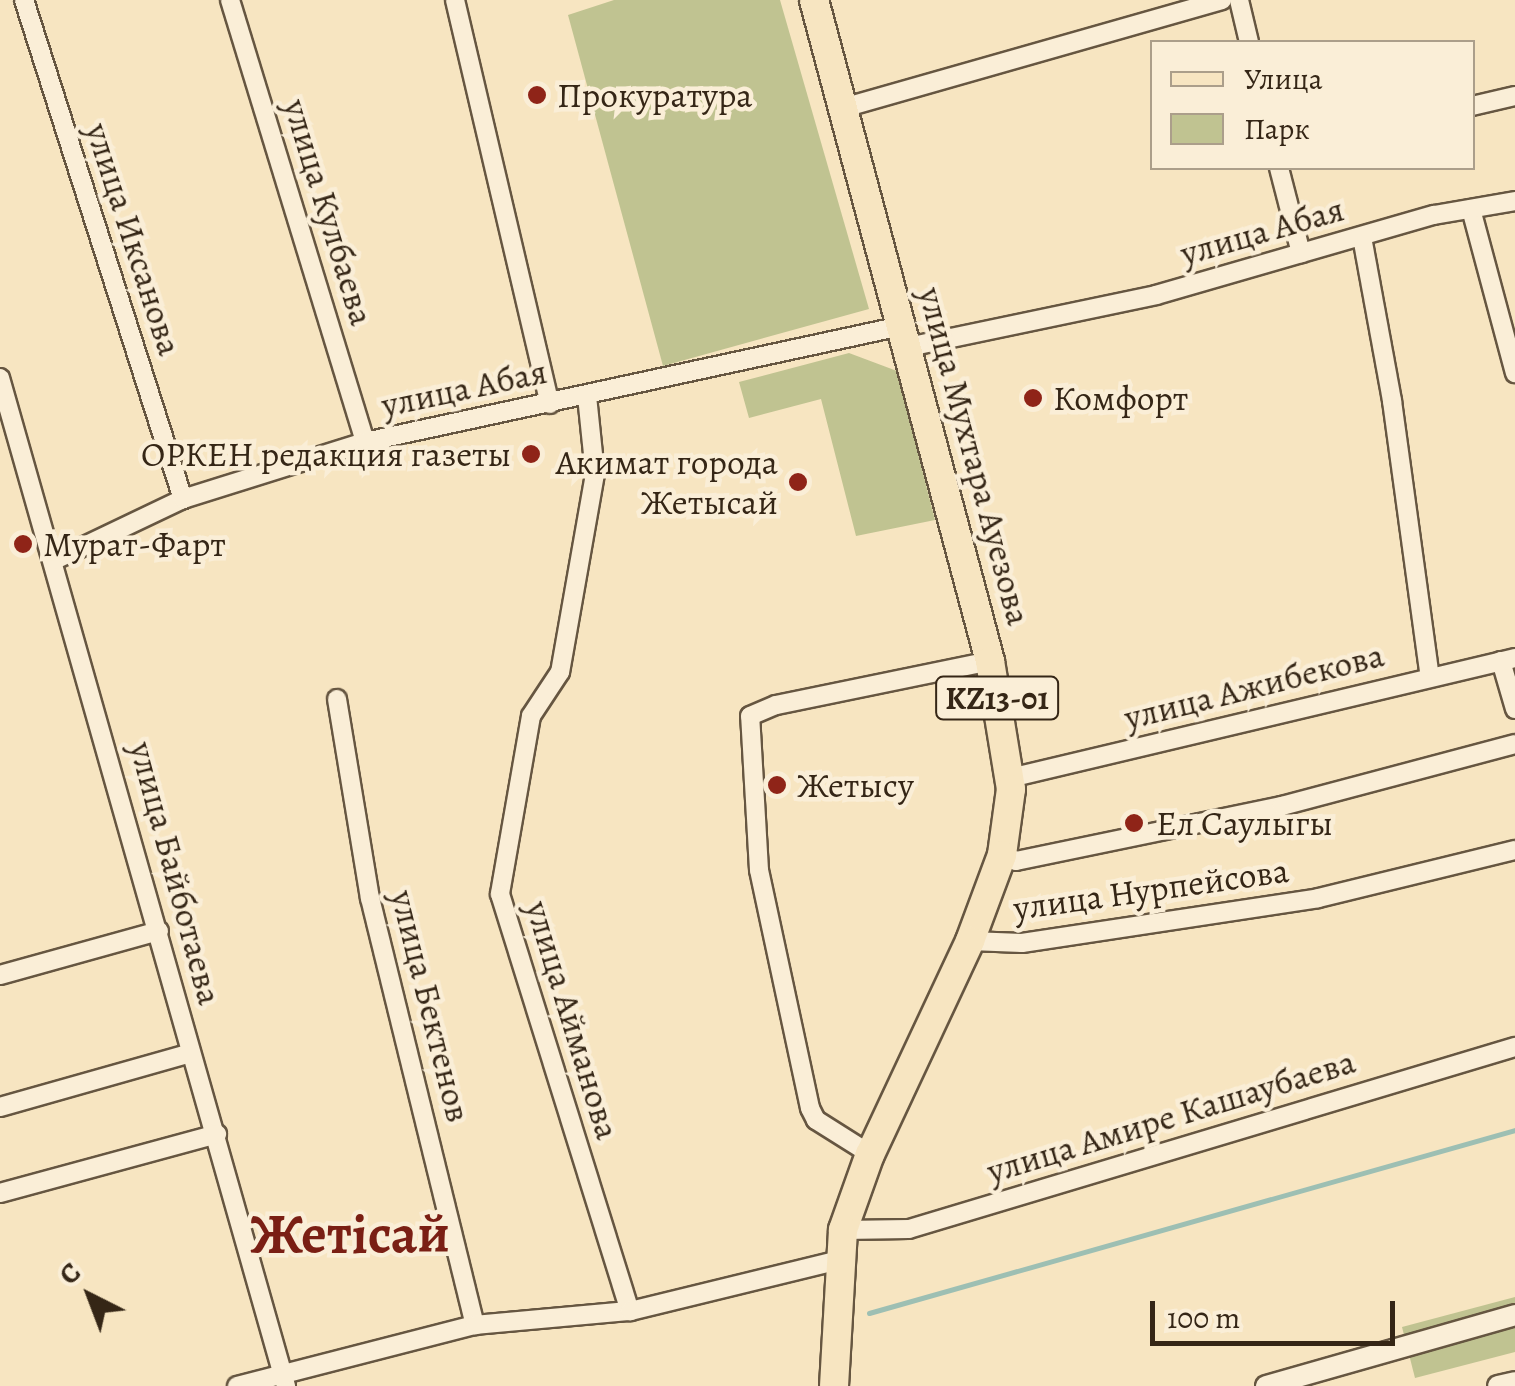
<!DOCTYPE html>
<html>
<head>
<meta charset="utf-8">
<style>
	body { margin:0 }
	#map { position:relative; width:1515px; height:1386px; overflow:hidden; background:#f7e5c1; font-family:Alegreya,serif }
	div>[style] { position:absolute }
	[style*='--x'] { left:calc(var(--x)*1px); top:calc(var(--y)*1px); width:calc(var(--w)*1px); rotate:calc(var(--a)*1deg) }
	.green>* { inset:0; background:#c0c391 }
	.stream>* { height:5px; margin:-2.5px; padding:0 2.5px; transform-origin:2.5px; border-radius:2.5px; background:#9dbfb3 }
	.roads { filter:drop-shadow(2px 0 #665641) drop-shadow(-2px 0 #665641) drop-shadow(0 2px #665641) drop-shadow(0 -2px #665641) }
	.minor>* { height:18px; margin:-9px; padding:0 9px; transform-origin:9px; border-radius:9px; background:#faeed7 }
	.tertiary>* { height:20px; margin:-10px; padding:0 10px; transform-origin:10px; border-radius:10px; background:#faeed7 }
	.primary>* { height:28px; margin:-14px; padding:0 14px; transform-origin:14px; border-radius:14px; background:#f7e5c1 }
	.dots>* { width:28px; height:28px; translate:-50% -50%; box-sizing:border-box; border:5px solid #faeed7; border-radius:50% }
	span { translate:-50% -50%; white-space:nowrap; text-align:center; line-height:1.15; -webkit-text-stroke:9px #faeed7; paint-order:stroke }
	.shield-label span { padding:2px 8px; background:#faeed7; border:2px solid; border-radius:8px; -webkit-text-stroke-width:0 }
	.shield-label { font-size:32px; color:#352616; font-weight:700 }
	.poi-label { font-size:35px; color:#352616 }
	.left { translate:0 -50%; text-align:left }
	.right { translate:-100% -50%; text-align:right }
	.street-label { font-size:35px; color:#352616 }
	.town-label { font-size:55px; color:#7a1f14; font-weight:700 }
	.legend { position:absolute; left:1150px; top:40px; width:325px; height:130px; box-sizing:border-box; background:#faeed7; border:2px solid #ab9e8a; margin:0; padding:12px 18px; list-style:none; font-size:30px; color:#352616 }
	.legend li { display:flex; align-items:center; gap:20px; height:50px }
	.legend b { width:50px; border:2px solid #ab9e8a }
	.north { position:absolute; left:40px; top:1246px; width:100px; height:100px; -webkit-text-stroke:8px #faeed7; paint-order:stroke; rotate:318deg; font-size:28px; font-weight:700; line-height:40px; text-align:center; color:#352616 }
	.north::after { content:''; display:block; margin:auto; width:35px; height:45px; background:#352616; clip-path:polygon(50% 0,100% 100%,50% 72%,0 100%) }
	.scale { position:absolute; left:1150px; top:1301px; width:245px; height:45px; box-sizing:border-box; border:5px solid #352616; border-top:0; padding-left:12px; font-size:30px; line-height:35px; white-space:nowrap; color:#352616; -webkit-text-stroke:8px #faeed7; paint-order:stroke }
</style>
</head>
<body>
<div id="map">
	<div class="green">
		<i style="clip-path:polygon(614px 0,780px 0,869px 309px,663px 366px,568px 15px)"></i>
		<i style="clip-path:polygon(849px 353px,897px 371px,935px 520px,856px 536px,821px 399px,749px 418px,739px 382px)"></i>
		<i style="clip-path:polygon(1515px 1297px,1515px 1352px,1415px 1378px,1402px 1327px)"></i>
	</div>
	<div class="stream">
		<i style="--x:869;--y:1313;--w:671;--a:-15.82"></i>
	</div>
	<div class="roads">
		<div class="minor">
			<i style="--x:24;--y:0;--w:524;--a:72.33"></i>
			<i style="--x:230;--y:0;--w:462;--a:73"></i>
			<i style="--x:455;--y:0;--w:415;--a:76.8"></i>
			<i style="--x:1239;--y:0;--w:43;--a:76.6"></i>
			<i style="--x:1472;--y:106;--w:44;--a:-13.1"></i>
			<i style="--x:843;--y:108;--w:394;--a:-15.9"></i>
			<i style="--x:1279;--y:168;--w:88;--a:75.5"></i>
			<i style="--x:1471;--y:209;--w:170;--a:75"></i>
			<i style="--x:1362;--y:237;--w:167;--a:79.6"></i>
			<i style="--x:1392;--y:401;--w:279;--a:82.2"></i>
			<i style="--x:908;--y:347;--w:253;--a:-11.8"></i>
			<i style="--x:1156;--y:295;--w:289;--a:-16.1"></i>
			<i style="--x:1434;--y:215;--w:82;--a:-9.8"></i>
			<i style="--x:0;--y:378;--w:1048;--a:74.16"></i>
			<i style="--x:587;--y:396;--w:78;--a:84.1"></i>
			<i style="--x:595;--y:474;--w:201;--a:100"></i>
			<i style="--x:560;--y:672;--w:53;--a:123.4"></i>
			<i style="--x:531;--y:716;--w:181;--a:99.9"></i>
			<i style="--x:500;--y:894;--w:437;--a:72.7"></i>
			<i style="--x:55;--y:560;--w:142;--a:-25.5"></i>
			<i style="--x:183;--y:499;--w:191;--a:-17.4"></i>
			<i style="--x:365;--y:442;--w:548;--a:-12.21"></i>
			<i style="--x:1501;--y:661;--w:50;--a:73.7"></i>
			<i style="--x:337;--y:699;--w:202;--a:80.6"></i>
			<i style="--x:370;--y:898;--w:440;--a:76.2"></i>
			<i style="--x:1010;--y:778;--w:519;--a:-13.37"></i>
			<i style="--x:1002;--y:855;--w:15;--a:23"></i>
			<i style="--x:1016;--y:861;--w:272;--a:-11.7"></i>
			<i style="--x:1282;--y:806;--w:241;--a:-14.9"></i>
			<i style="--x:970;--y:941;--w:52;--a:2.2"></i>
			<i style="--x:1022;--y:943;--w:299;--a:-8.6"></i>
			<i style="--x:1318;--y:898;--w:203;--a:-13.7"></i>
			<i style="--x:0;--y:975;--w:165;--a:-15.5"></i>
			<i style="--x:0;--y:1107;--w:198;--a:-15.8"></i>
			<i style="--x:870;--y:1154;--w:64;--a:-147.8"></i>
			<i style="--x:816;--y:1120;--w:13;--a:-117"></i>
			<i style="--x:810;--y:1108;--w:243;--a:-102.1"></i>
			<i style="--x:759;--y:870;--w:154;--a:-93.3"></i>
			<i style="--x:750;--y:716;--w:28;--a:-23"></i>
			<i style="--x:776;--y:705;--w:218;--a:-11.6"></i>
			<i style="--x:0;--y:1193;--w:225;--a:-15.2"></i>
			<i style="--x:843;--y:1230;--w:66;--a:-0.9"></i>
			<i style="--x:909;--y:1229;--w:633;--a:-16.72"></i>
			<i style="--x:237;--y:1386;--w:246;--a:-14.4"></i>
			<i style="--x:475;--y:1325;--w:156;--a:-5.2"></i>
			<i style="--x:630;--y:1311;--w:215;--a:-13.7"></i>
		</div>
		<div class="tertiary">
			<i style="--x:1266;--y:1386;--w:259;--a:-15.9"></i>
			<i style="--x:1498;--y:1386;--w:17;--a:-13"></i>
		</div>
		<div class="primary">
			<i style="--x:814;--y:0;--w:684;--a:75.09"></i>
			<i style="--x:990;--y:661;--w:130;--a:80.7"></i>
			<i style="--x:1011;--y:789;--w:67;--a:97.8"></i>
			<i style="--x:1002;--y:855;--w:92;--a:110.4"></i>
			<i style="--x:970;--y:941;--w:235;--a:115.1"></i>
			<i style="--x:870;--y:1154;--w:81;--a:109.6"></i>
			<i style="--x:843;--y:1230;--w:156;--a:93.3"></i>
		</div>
	</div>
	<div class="dots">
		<i style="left:537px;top:95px;background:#8f2418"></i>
		<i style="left:1033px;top:398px;background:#8f2418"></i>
		<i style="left:531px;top:454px;background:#8f2418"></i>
		<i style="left:798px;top:482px;background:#8f2418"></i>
		<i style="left:23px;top:544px;background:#8f2418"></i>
		<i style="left:777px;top:785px;background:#8f2418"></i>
		<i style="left:1134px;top:823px;background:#8f2418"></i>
	</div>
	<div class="shield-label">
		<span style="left:997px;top:698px">KZ13-01</span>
	</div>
	<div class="poi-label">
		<span class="left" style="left:557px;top:95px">Прокуратура</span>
		<span class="left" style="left:1053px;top:398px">Комфорт</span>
		<span class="right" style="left:511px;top:454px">ОРКЕН редакция газеты</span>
		<span class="right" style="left:778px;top:482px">Акимат города<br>Жетысай</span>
		<span class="left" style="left:43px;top:544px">Мурат-Фарт</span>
		<span class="left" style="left:797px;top:785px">Жетысу</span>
		<span class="left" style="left:1156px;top:823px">Ел Саулыгы</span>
	</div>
	<div class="street-label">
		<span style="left:329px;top:212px;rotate:73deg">улица Кулбаева</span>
		<span style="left:1262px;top:231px;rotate:-16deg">улица Абая</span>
		<span style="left:134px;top:239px;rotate:72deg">улица Иксанова</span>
		<span style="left:464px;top:388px;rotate:-12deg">улица Абая</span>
		<span style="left:975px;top:456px;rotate:75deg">улица Мухтара Ауезова</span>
		<span style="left:1254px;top:686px;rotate:-14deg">улица Ажибекова</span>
		<span style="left:176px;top:873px;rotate:75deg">улица Байботаева</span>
		<span style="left:1151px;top:889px;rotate:-8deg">улица Нурпейсова</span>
		<span style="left:431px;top:1006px;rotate:76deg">улица Бектенов</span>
		<span style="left:573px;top:1020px;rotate:73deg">улица Айманова</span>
		<span style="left:1171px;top:1116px;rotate:-17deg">улица Амире Кашаубаева</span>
	</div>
	<div class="town-label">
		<span style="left:350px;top:1234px">Жетісай</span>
	</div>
	<ul class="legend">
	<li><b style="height:12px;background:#f7e5c1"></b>Улица</li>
	<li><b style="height:28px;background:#c0c391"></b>Парк</li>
	</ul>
	<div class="north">С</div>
	<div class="scale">100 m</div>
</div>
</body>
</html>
